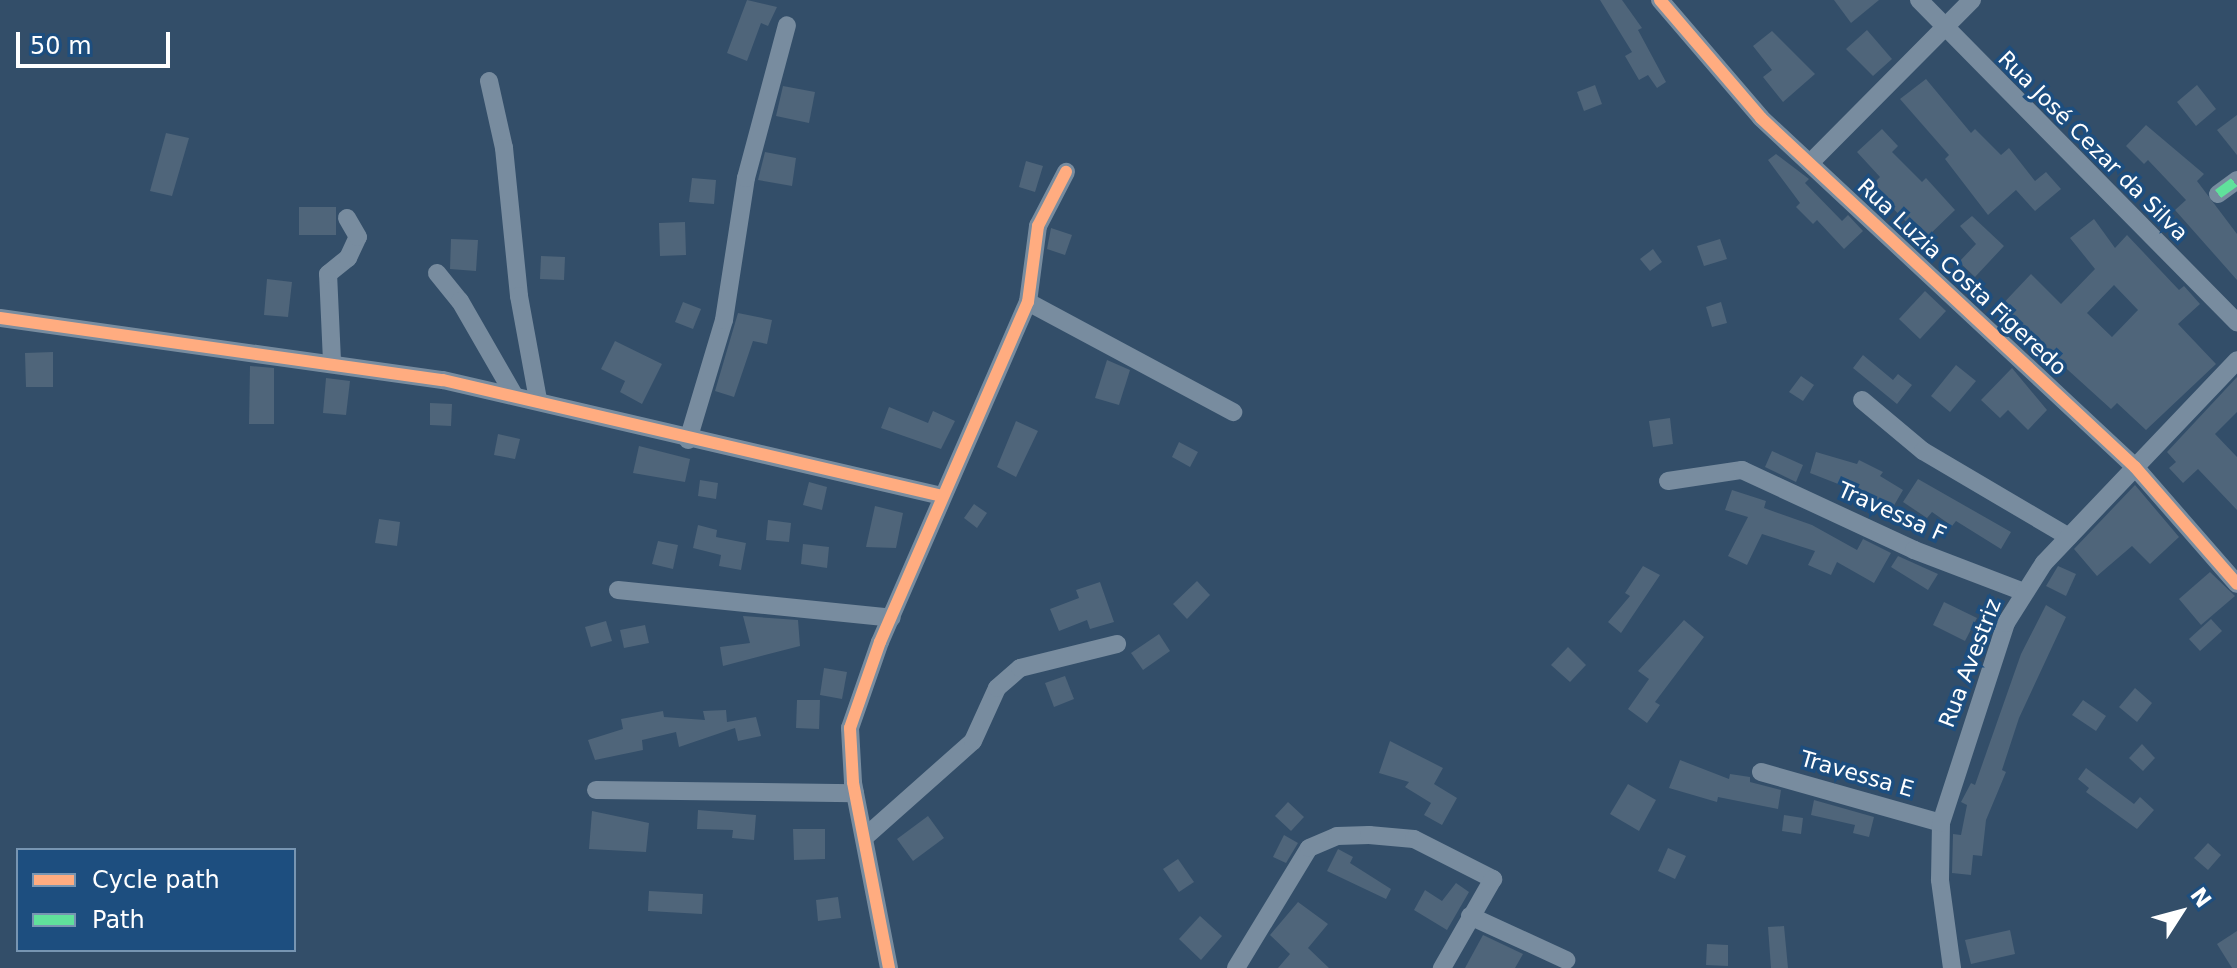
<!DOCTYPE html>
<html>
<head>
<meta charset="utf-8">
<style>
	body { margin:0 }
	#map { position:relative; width:2237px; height:968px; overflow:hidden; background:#334e69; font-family:"DejaVu Sans",sans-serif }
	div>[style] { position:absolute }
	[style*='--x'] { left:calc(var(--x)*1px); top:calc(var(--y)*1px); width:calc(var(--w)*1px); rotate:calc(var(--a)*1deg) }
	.building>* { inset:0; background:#4f657a }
	.street>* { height:18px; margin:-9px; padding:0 9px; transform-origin:9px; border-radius:9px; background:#788c9f }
	.quiet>* { height:10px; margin-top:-5px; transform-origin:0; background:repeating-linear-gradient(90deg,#60e19b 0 20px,transparent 0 30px) }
	.cycleway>* { height:12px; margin:-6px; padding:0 6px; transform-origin:6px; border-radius:6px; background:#ffac80 }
	span { translate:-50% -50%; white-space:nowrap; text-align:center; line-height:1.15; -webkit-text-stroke:7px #1d4e7f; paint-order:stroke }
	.street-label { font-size:22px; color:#fff }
	.legend { position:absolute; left:16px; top:848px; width:280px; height:104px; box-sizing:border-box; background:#1d4e7f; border:2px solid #7795b2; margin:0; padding:10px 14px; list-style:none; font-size:24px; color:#fff }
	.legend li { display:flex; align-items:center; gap:16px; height:40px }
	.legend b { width:40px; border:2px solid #7795b2 }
	.north { position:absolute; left:2141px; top:872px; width:80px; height:80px; -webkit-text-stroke:6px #1d4e7f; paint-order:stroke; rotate:54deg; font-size:22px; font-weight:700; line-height:32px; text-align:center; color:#fff }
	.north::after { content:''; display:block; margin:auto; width:28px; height:36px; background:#fff; clip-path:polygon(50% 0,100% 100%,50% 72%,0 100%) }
	.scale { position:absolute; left:16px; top:32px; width:154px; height:36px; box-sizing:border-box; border:4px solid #fff; border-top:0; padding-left:10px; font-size:24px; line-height:28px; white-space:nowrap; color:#fff; -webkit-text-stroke:6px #1d4e7f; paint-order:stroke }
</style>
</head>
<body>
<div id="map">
	<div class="building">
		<i style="clip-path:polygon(747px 0,777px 7px,768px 26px,761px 23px,747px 61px,727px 53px)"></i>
		<i style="clip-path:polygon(1600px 0,1622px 0,1642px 28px,1638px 30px,1666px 82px,1657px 88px,1648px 75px,1639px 80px,1625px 56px,1632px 52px)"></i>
		<i style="clip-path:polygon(1834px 0,1879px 0,1851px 23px)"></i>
		<i style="clip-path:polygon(1867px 30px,1892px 59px,1873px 76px,1846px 49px)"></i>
		<i style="clip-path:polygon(1772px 31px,1815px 74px,1783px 102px,1763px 77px,1772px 70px,1753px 46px)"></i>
		<i style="clip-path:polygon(1926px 79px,1971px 133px,1975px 129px,2001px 155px,2009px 148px,2035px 181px,2046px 172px,2061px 189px,2035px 211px,2016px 190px,1988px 215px,1945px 159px,1949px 155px,1900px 99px)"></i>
		<i style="clip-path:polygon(1595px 85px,1602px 104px,1584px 111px,1577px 92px)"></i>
		<i style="clip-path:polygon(2197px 85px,2216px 109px,2196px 126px,2177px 102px)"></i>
		<i style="clip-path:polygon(783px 86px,815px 92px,809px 123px,776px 116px)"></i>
		<i style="clip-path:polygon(2237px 115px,2237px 155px,2217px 130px)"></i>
		<i style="clip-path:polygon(2146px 125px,2204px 174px,2197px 181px,2237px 234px,2237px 280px,2175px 210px,2186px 200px,2148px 160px,2144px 164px,2126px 146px)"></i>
		<i style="clip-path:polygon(1882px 129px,1898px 146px,1892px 152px,1922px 182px,1926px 178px,1955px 210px,1924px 240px,1871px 186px,1880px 177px,1857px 152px)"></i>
		<i style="clip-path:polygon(166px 133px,189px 138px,172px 196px,150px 191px)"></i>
		<i style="clip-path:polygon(765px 152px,796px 158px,792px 186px,758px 180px)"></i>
		<i style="clip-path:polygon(1776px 154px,1809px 179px,1805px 183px,1842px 221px,1848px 215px,1863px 231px,1844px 249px,1817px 220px,1813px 224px,1796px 207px,1800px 203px,1768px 160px)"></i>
		<i style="clip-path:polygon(1026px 161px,1043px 166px,1035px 192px,1019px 187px)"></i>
		<i style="clip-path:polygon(692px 178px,716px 180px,714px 204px,689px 202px)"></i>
		<i style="clip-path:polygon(299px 207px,336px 207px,336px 235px,299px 235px)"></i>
		<i style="clip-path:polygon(1972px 216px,2004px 246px,1975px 277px,1959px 262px,1976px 244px,1960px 226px)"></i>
		<i style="clip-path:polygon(evenodd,2094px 219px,2115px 248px,2127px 235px,2179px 290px,2184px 286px,2200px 304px,2178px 324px,2216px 364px,2146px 430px,2117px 403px,2111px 409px,2058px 361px,2047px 368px,1996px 311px,2031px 274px,2061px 304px,2095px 269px,2070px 238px,2094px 219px,2114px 285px,2138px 310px,2112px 337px,2087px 313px,2114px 285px)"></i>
		<i style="clip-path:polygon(685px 222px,686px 255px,660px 256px,659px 223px)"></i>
		<i style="clip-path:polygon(1051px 228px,1072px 235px,1065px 255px,1047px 249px)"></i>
		<i style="clip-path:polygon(451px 239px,478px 240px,476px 271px,450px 269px)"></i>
		<i style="clip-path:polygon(1720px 239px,1727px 259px,1704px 266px,1697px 246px)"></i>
		<i style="clip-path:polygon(1653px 249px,1662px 262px,1650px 271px,1640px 259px)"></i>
		<i style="clip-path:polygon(541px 256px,565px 257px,564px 280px,540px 279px)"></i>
		<i style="clip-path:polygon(267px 279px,292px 282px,288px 317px,264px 315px)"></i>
		<i style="clip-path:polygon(1925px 291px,1946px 311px,1920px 339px,1899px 319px)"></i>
		<i style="clip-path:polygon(683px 302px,701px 309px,693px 329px,675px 322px)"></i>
		<i style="clip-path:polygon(1721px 302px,1727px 323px,1712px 327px,1706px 307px)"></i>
		<i style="clip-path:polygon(738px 313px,772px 320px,767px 344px,753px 341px,734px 397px,715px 391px)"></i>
		<i style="clip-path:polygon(615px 341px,662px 364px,642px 404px,620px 392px,625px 381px,601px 369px)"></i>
		<i style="clip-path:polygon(53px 352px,53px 387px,26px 387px,25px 353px)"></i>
		<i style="clip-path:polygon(1863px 355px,1893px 380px,1898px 374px,1912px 385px,1897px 404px,1853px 368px)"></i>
		<i style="clip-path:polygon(1107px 360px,1130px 370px,1119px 405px,1095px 398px)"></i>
		<i style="clip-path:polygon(1956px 365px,1976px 381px,1950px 412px,1931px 396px)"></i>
		<i style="clip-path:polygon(250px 366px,274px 368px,274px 424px,249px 424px)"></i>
		<i style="clip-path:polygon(2012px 368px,2047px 410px,2028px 430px,2008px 410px,2000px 418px,1981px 400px)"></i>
		<i style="clip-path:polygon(1801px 376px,1814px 385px,1803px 401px,1789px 392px)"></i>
		<i style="clip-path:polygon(2237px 377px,2237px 412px,2215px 434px,2237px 457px,2237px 510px,2198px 469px,2183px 483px,2169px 468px,2176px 462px,2167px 452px)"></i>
		<i style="clip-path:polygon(326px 378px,350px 381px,346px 415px,323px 413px)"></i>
		<i style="clip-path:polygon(430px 403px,452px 404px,451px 426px,430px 425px)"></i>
		<i style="clip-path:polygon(889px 407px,928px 423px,933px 411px,955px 421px,941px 449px,881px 428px)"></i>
		<i style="clip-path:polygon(1670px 418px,1673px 444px,1653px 447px,1649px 421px)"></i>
		<i style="clip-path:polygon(1016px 421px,1038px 431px,1016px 477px,997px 467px)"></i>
		<i style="clip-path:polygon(498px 434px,520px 439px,515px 459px,494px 455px)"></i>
		<i style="clip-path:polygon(1179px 442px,1198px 452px,1190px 467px,1172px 457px)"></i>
		<i style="clip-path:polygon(639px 446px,690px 459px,685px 482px,633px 473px)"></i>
		<i style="clip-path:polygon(1772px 451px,1803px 465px,1796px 482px,1765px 467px)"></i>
		<i style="clip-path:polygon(1816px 452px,1857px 464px,1859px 460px,1883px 472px,1880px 476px,1903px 490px,1889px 514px,1871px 503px,1874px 498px,1810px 473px)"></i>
		<i style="clip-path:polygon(1918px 479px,2011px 532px,2001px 549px,1956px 521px,1952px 526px,1932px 512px,1927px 518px,1903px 502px)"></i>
		<i style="clip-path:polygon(700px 480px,718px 483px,716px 499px,698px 496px)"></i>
		<i style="clip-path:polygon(809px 482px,827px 487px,822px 510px,803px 505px)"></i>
		<i style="clip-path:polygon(2135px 485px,2179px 537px,2150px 564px,2132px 546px,2097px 576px,2074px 549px)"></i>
		<i style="clip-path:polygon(1732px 490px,1766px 501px,1764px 508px,1812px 525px,1857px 550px,1863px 539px,1891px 553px,1874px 583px,1837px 562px,1831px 575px,1808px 565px,1815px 551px,1762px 534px,1747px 565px,1728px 556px,1748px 517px,1725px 510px)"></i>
		<i style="clip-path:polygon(974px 504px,987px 513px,977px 528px,964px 518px)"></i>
		<i style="clip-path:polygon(875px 506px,903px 513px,896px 548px,866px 547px)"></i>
		<i style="clip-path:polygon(379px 519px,400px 522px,397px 546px,375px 543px)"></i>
		<i style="clip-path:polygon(768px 520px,791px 523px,789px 542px,766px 540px)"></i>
		<i style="clip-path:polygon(698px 525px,717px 530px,716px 537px,746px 543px,741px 570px,719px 566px,721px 555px,693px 548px)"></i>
		<i style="clip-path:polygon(658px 541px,678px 545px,673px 569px,652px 564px)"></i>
		<i style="clip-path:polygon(803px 544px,829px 547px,827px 568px,801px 564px)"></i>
		<i style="clip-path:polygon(1898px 556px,1938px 574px,1928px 590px,1891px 567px)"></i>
		<i style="clip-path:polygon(1643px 566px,1660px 575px,1621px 633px,1608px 622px,1630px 596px,1625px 593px)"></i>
		<i style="clip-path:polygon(2058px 566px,2076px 574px,2066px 596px,2046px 586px)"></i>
		<i style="clip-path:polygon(2210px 572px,2235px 596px,2201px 625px,2179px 599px)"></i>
		<i style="clip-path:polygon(1197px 581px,1210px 595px,1187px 619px,1173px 604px)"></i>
		<i style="clip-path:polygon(1100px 582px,1114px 622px,1090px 629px,1087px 620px,1059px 631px,1050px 609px,1079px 598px,1076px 590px)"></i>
		<i style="clip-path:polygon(1944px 602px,1977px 618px,1965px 641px,1933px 625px)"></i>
		<i style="clip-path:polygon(2046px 605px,2066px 617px,2019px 718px,2002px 770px,2006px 772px,1986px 820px,1982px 856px,1973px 855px,1971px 875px,1952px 873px,1953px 834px,1961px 835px,1967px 805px,1961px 802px,1971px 783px,1975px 785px,2021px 654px)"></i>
		<i style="clip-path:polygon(743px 616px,798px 620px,800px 646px,723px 666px,720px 647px,750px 643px)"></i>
		<i style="clip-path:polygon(2211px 619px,2222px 631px,2200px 651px,2189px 639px)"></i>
		<i style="clip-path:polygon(1684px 620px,1704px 637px,1655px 702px,1660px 705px,1647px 723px,1628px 709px,1649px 679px,1638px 671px)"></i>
		<i style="clip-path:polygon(606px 621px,612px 641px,591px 647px,585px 627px)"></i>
		<i style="clip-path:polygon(645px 625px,649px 643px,624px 648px,620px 630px)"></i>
		<i style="clip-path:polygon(1159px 634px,1170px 651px,1143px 670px,1131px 653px)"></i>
		<i style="clip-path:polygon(1568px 647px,1586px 665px,1570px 682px,1551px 665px)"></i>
		<i style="clip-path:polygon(824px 668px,847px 672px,842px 699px,820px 695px)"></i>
		<i style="clip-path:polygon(1065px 676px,1074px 699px,1054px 707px,1045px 683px)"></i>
		<i style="clip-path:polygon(2135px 688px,2152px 703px,2137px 722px,2119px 707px)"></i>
		<i style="clip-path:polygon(797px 700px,820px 700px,819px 729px,796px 728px)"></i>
		<i style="clip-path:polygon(2083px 700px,2106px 716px,2096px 731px,2072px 715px)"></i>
		<i style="clip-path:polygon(726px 710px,727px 722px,756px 717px,761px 736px,738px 741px,735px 728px,679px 747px,676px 732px,642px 740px,643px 750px,595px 760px,588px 740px,623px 729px,621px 719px,663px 711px,664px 717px,705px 720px,703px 711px)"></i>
		<i style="clip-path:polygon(1390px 741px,1443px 768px,1434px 784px,1457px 798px,1442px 825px,1424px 815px,1431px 803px,1405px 787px,1409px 782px,1379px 773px)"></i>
		<i style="clip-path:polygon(2142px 744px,2155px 758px,2143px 771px,2129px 758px)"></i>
		<i style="clip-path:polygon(1680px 760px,1729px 779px,1730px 774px,1750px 777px,1750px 782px,1781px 790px,1778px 809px,1718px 797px,1717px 802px,1669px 788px)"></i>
		<i style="clip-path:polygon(2086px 768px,2134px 804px,2140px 797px,2154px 810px,2137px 829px,2086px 792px,2089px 788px,2078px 779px)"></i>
		<i style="clip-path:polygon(1628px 784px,1656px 800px,1639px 831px,1610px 814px)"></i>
		<i style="clip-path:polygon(1814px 800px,1874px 817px,1869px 837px,1853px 833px,1855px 825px,1811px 815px)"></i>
		<i style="clip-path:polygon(1288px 802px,1304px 817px,1291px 831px,1275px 816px)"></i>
		<i style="clip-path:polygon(698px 810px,756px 815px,754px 840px,732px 838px,733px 830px,697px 829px)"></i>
		<i style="clip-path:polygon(592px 811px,649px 823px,646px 852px,589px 849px)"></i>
		<i style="clip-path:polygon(1784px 815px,1803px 818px,1801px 834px,1782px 831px)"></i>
		<i style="clip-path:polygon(928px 816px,944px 838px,913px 861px,897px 839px)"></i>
		<i style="clip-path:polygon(793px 829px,825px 829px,825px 859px,794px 860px)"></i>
		<i style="clip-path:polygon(1284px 835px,1298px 843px,1286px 863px,1273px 857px)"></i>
		<i style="clip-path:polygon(2208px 843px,2221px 855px,2208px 870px,2194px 858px)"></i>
		<i style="clip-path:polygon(1668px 848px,1686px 856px,1675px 879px,1658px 871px)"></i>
		<i style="clip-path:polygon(1338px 849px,1353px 857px,1350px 863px,1391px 889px,1386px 899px,1327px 871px)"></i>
		<i style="clip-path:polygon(1178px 859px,1194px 882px,1179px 892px,1163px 869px)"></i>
		<i style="clip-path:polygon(1456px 883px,1469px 892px,1447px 930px,1414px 910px,1425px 890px,1442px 901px)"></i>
		<i style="clip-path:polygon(649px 891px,703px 894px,702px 914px,648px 911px)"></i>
		<i style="clip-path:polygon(838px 897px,841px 918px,818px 921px,816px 900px)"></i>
		<i style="clip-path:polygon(1298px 902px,1328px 924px,1308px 948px,1329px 968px,1278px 968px,1290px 954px,1270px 935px)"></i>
		<i style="clip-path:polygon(1200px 916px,1222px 936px,1201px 960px,1179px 939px)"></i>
		<i style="clip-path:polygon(1784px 926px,1788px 968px,1771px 968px,1768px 927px)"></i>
		<i style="clip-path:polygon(2010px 930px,2015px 954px,1971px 964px,1965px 940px)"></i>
		<i style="clip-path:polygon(2237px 931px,2237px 968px,2232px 968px,2217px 944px)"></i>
		<i style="clip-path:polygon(1483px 935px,1523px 954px,1515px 968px,1465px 968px)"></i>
		<i style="clip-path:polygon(1707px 944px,1728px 945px,1728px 966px,1706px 965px)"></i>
	</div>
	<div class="street">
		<i style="--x:1660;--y:0;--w:155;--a:49.4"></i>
		<i style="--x:1761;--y:118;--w:512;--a:43.02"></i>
		<i style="--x:2135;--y:467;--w:155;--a:48.9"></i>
		<i style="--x:1919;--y:0;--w:453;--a:45.4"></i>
		<i style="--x:489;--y:81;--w:69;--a:77.4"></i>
		<i style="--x:504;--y:148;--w:149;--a:84.2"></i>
		<i style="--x:519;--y:296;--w:106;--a:79.6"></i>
		<i style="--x:1810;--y:163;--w:230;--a:-45.2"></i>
		<i style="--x:2218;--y:194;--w:24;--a:-36"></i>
		<i style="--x:437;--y:273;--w:36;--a:51"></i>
		<i style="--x:460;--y:301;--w:108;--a:60.1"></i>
		<i style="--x:1028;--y:302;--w:233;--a:28.2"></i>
		<i style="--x:0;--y:318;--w:447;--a:8"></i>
		<i style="--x:443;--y:380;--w:512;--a:13.09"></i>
		<i style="--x:332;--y:361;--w:87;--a:-92.6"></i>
		<i style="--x:328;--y:274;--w:26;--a:-39"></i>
		<i style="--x:348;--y:258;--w:23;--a:-65"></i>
		<i style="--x:358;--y:237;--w:22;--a:-120"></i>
		<i style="--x:1862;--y:400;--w:80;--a:39.9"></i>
		<i style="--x:1923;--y:451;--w:169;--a:30.5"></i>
		<i style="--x:688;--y:440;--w:125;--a:-73.3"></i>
		<i style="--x:724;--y:320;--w:144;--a:-81.2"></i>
		<i style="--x:746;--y:178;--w:158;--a:-75"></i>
		<i style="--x:1668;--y:481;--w:75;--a:-8.5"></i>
		<i style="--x:1742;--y:470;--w:190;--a:24.9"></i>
		<i style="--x:1914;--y:550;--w:118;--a:20.9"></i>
		<i style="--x:618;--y:590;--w:275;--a:5.8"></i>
		<i style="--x:1761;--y:772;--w:187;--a:15.8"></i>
		<i style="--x:596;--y:790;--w:259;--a:0.7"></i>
		<i style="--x:865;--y:837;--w:144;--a:-41.6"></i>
		<i style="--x:973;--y:741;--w:58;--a:-65.6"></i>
		<i style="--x:997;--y:688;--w:30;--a:-41"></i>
		<i style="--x:1020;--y:668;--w:100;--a:-13.9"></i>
		<i style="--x:1470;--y:916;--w:106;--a:24.6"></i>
		<i style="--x:889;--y:968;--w:189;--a:-101"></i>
		<i style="--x:853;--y:782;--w:54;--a:-93.2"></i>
		<i style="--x:850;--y:728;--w:91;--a:-70.8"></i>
		<i style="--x:880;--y:642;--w:371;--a:-66.5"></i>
		<i style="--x:1028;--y:302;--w:77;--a:-82.5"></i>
		<i style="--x:1038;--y:226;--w:61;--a:-62.6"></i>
		<i style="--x:1236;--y:968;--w:140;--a:-58.7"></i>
		<i style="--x:1309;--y:848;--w:30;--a:-23"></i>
		<i style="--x:1337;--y:836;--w:32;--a:-2"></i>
		<i style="--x:1369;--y:835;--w:45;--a:5.1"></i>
		<i style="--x:1414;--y:839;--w:89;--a:26.9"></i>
		<i style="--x:1493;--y:879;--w:103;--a:119.8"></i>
		<i style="--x:1952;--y:968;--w:89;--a:-97.8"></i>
		<i style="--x:1940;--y:880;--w:57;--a:-89"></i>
		<i style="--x:1941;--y:823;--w:210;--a:-72"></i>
		<i style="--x:2006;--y:623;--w:71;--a:-57.7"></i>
		<i style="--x:2044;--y:563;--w:280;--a:-46.4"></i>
	</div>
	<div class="quiet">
		<i style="--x:2218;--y:194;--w:24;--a:-36"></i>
	</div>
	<div class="cycleway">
		<i style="--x:1660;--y:0;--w:155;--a:49.4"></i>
		<i style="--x:1761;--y:118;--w:512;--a:43.02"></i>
		<i style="--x:2135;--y:467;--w:155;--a:48.9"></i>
		<i style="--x:0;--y:318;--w:447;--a:8"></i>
		<i style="--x:443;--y:380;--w:512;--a:13.09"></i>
		<i style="--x:889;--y:968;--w:189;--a:-101"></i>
		<i style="--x:853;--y:782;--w:54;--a:-93.2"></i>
		<i style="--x:850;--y:728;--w:91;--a:-70.8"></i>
		<i style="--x:880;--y:642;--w:371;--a:-66.5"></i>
		<i style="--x:1028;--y:302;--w:77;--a:-82.5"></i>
		<i style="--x:1038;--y:226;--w:61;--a:-62.6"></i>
	</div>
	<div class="street-label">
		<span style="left:2093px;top:146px;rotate:45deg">Rua José Cezar da Silva</span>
		<span style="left:1962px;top:277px;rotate:43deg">Rua Luzia Costa Figeredo</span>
		<span style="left:1892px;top:512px;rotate:24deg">Travessa F</span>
		<span style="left:1970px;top:663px;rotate:-69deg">Rua Avestriz</span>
		<span style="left:1857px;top:774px;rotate:16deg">Travessa E</span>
	</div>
	<ul class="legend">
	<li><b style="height:10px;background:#ffac80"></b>Cycle path</li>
	<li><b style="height:10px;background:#60e19b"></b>Path</li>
	</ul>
	<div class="north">N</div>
	<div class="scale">50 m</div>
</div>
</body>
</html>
